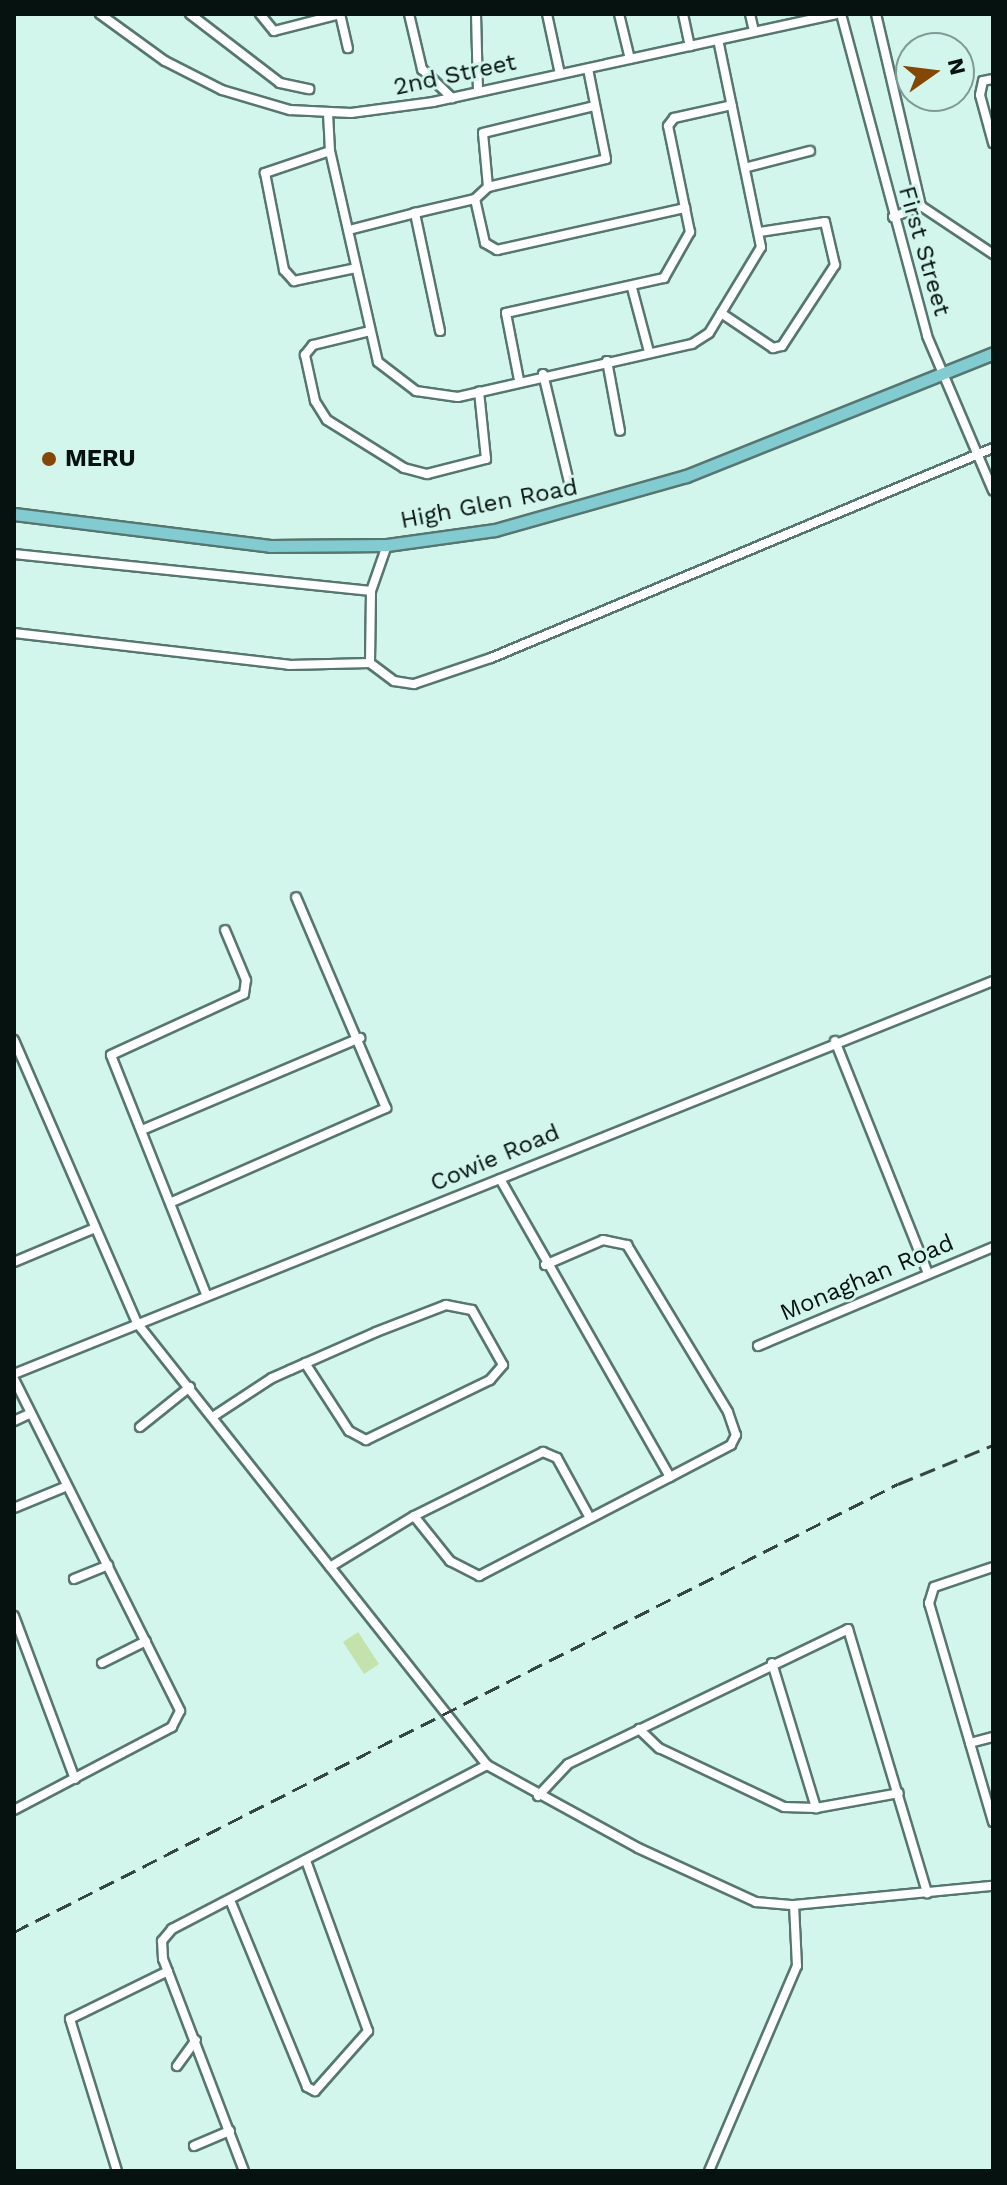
<!DOCTYPE html>
<html>
<head>
<meta charset="utf-8">
<style>
	body { margin:0 }
	#map { position:relative; width:1007px; height:2185px; overflow:hidden; background:#d2f5ec; font-family:"Work Sans",sans-serif }
	div>[style] { position:absolute }
	[style*='--x'] { left:calc(var(--x)*1px); top:calc(var(--y)*1px); width:calc(var(--w)*1px); rotate:calc(var(--a)*1deg) }
	.green>* { inset:0; background:#c4e2ab }
	.roads { filter:drop-shadow(2px 0 #577670) drop-shadow(-2px 0 #577670) drop-shadow(0 2px #577670) drop-shadow(0 -2px #577670) }
	.minor>* { height:8px; margin:-4px; padding:0 4px; transform-origin:4px; border-radius:4px; background:#fff }
	.major>* { height:11px; margin:-5.5px; padding:0 5.5px; transform-origin:5.5px; border-radius:5.5px; background:#81cbd1 }
	.rail>* { height:3px; margin-top:-1.5px; transform-origin:0; background:repeating-linear-gradient(90deg,#364743 0 16px,transparent 0 24px) }
	.dots>* { width:22px; height:22px; translate:-50% -50%; box-sizing:border-box; border:4px solid #d2f5ec; border-radius:50% }
	span { translate:-50% -50%; white-space:nowrap; text-align:center; line-height:1.15; -webkit-text-stroke:6px #d2f5ec; paint-order:stroke }
	.street-label { font-size:24px; color:#06120f }
	.poi-label { font-size:24px; color:#06120f; font-weight:700 }
	.left { translate:0 -50%; text-align:left }
	.frame { position:absolute; inset:0; border:16px solid #06120f; pointer-events:none }
	.north { position:absolute; left:895px; top:32px; width:80px; height:80px; box-sizing:border-box; background:#d2f5ec; border:2px solid #809a94; border-radius:50%; rotate:76deg; font-size:22px; font-weight:700; line-height:32px; text-align:center; color:#06120f }
	.north::after { content:''; display:block; margin:auto; width:28px; height:36px; background:#844804; clip-path:polygon(50% 0,100% 100%,50% 72%,0 100%) }
</style>
</head>
<body>
<div id="map">
	<div class="green">
		<i style="clip-path:polygon(358px 1632px,379px 1664px,364px 1674px,343px 1642px)"></i>
	</div>
	<div class="roads">
		<div class="minor">
			<i style="--x:100;--y:14;--w:80;--a:35.9"></i>
			<i style="--x:165;--y:61;--w:64;--a:27"></i>
			<i style="--x:222;--y:90;--w:71;--a:16.4"></i>
			<i style="--x:290;--y:110;--w:61;--a:2.8"></i>
			<i style="--x:351;--y:113;--w:83;--a:-7.6"></i>
			<i style="--x:433;--y:102;--w:412;--a:-12.3"></i>
			<i style="--x:190;--y:14;--w:113;--a:37.5"></i>
			<i style="--x:280;--y:83;--w:30;--a:12"></i>
			<i style="--x:260;--y:14;--w:22;--a:51"></i>
			<i style="--x:274;--y:31;--w:68;--a:-14.4"></i>
			<i style="--x:340;--y:14;--w:35;--a:77"></i>
			<i style="--x:409;--y:14;--w:57;--a:76.7"></i>
			<i style="--x:422;--y:69;--w:42;--a:44"></i>
			<i style="--x:476;--y:14;--w:78;--a:88.5"></i>
			<i style="--x:547;--y:14;--w:61;--a:77.8"></i>
			<i style="--x:619;--y:14;--w:46;--a:76.3"></i>
			<i style="--x:683;--y:14;--w:33;--a:78"></i>
			<i style="--x:750;--y:14;--w:17;--a:77"></i>
			<i style="--x:841;--y:14;--w:333;--a:75"></i>
			<i style="--x:927;--y:336;--w:168;--a:66.9"></i>
			<i style="--x:876;--y:14;--w:197;--a:76.8"></i>
			<i style="--x:921;--y:206;--w:87;--a:33.7"></i>
			<i style="--x:993;--y:79;--w:10;--a:169"></i>
			<i style="--x:983;--y:81;--w:14;--a:102"></i>
			<i style="--x:980;--y:95;--w:50;--a:74.8"></i>
			<i style="--x:328;--y:113;--w:38;--a:87"></i>
			<i style="--x:330;--y:151;--w:216;--a:77.2"></i>
			<i style="--x:378;--y:362;--w:48;--a:37.3"></i>
			<i style="--x:416;--y:391;--w:42;--a:8.1"></i>
			<i style="--x:458;--y:397;--w:240;--a:-12.8"></i>
			<i style="--x:692;--y:344;--w:20;--a:-33"></i>
			<i style="--x:709;--y:333;--w:100;--a:-58.8"></i>
			<i style="--x:761;--y:247;--w:211;--a:-101.7"></i>
			<i style="--x:330;--y:151;--w:69;--a:161.3"></i>
			<i style="--x:265;--y:173;--w:99;--a:78.9"></i>
			<i style="--x:284;--y:270;--w:15;--a:48"></i>
			<i style="--x:294;--y:281;--w:63;--a:-11.8"></i>
			<i style="--x:748;--y:167;--w:64;--a:-14.5"></i>
			<i style="--x:488;--y:187;--w:54;--a:-95.3"></i>
			<i style="--x:483;--y:133;--w:115;--a:-13.6"></i>
			<i style="--x:475;--y:199;--w:18;--a:-43"></i>
			<i style="--x:488;--y:187;--w:121;--a:-13.3"></i>
			<i style="--x:606;--y:159;--w:92;--a:-101.3"></i>
			<i style="--x:893;--y:217;--w:30;--a:-21"></i>
			<i style="--x:349;--y:230;--w:68;--a:-14.4"></i>
			<i style="--x:632;--y:288;--w:66;--a:75.1"></i>
			<i style="--x:721;--y:313;--w:63;--a:33.9"></i>
			<i style="--x:773;--y:348;--w:9;--a:-13"></i>
			<i style="--x:782;--y:346;--w:97;--a:-56.8"></i>
			<i style="--x:835;--y:265;--w:44;--a:-103.1"></i>
			<i style="--x:825;--y:222;--w:66;--a:171.3"></i>
			<i style="--x:370;--y:331;--w:59;--a:166.2"></i>
			<i style="--x:313;--y:345;--w:13;--a:129"></i>
			<i style="--x:305;--y:355;--w:47;--a:77.7"></i>
			<i style="--x:315;--y:401;--w:22;--a:58"></i>
			<i style="--x:327;--y:420;--w:91;--a:31.9"></i>
			<i style="--x:404;--y:468;--w:24;--a:15"></i>
			<i style="--x:427;--y:474;--w:61;--a:-14.3"></i>
			<i style="--x:486;--y:459;--w:68;--a:-95.9"></i>
			<i style="--x:440;--y:331;--w:121;--a:-102"></i>
			<i style="--x:415;--y:213;--w:62;--a:-13.1"></i>
			<i style="--x:475;--y:199;--w:45;--a:77.2"></i>
			<i style="--x:485;--y:243;--w:14;--a:30"></i>
			<i style="--x:497;--y:250;--w:193;--a:-12.6"></i>
			<i style="--x:607;--y:361;--w:71;--a:79.5"></i>
			<i style="--x:543;--y:374;--w:111;--a:76.5"></i>
			<i style="--x:519;--y:380;--w:68;--a:-101"></i>
			<i style="--x:506;--y:313;--w:162;--a:-12.5"></i>
			<i style="--x:664;--y:278;--w:53;--a:-60.5"></i>
			<i style="--x:690;--y:232;--w:108;--a:-101.7"></i>
			<i style="--x:668;--y:126;--w:10;--a:-53"></i>
			<i style="--x:674;--y:118;--w:59;--a:-12.6"></i>
			<i style="--x:14;--y:554;--w:359;--a:5.9"></i>
			<i style="--x:14;--y:633;--w:277;--a:6.6"></i>
			<i style="--x:289;--y:665;--w:81;--a:-1.4"></i>
			<i style="--x:370;--y:663;--w:30;--a:37"></i>
			<i style="--x:394;--y:681;--w:20;--a:9"></i>
			<i style="--x:414;--y:684;--w:81;--a:-18.7"></i>
			<i style="--x:491;--y:658;--w:544;--a:-22.7"></i>
			<i style="--x:370;--y:663;--w:72;--a:-89.2"></i>
			<i style="--x:371;--y:591;--w:49;--a:-70.8"></i>
			<i style="--x:14;--y:1040;--w:309;--a:66.5"></i>
			<i style="--x:137;--y:1323;--w:564;--a:51.63"></i>
			<i style="--x:487;--y:1765;--w:172;--a:28.8"></i>
			<i style="--x:638;--y:1848;--w:130;--a:24.6"></i>
			<i style="--x:756;--y:1902;--w:38;--a:5"></i>
			<i style="--x:794;--y:1905;--w:200;--a:-5.5"></i>
			<i style="--x:835;--y:1041;--w:250;--a:68.2"></i>
			<i style="--x:142;--y:1130;--w:237;--a:-22.9"></i>
			<i style="--x:172;--y:1202;--w:234;--a:-23.7"></i>
			<i style="--x:386;--y:1108;--w:229;--a:-113.1"></i>
			<i style="--x:14;--y:1262;--w:86;--a:-22.7"></i>
			<i style="--x:545;--y:1265;--w:63;--a:-23.3"></i>
			<i style="--x:603;--y:1240;--w:25;--a:12"></i>
			<i style="--x:627;--y:1245;--w:195;--a:58.8"></i>
			<i style="--x:728;--y:1412;--w:24;--a:71"></i>
			<i style="--x:736;--y:1435;--w:11;--a:117"></i>
			<i style="--x:731;--y:1445;--w:69;--a:152.3"></i>
			<i style="--x:206;--y:1294;--w:257;--a:-111.7"></i>
			<i style="--x:111;--y:1055;--w:146;--a:-24.6"></i>
			<i style="--x:244;--y:994;--w:14;--a:-82"></i>
			<i style="--x:246;--y:980;--w:54;--a:-112.8"></i>
			<i style="--x:758;--y:1346;--w:255;--a:-22.8"></i>
			<i style="--x:14;--y:1374;--w:1055;--a:-21.87"></i>
			<i style="--x:14;--y:1379;--w:371;--a:63.4"></i>
			<i style="--x:180;--y:1711;--w:18;--a:117"></i>
			<i style="--x:172;--y:1727;--w:178;--a:152.3"></i>
			<i style="--x:214;--y:1416;--w:69;--a:-33.2"></i>
			<i style="--x:272;--y:1378;--w:20;--a:-24"></i>
			<i style="--x:290;--y:1370;--w:94;--a:-23.8"></i>
			<i style="--x:376;--y:1332;--w:75;--a:-21.1"></i>
			<i style="--x:446;--y:1305;--w:26;--a:11"></i>
			<i style="--x:472;--y:1310;--w:63;--a:60.6"></i>
			<i style="--x:503;--y:1365;--w:20;--a:131"></i>
			<i style="--x:490;--y:1380;--w:138;--a:154.2"></i>
			<i style="--x:366;--y:1440;--w:19;--a:-152"></i>
			<i style="--x:349;--y:1431;--w:81;--a:-122.9"></i>
			<i style="--x:14;--y:1421;--w:17;--a:-25"></i>
			<i style="--x:140;--y:1427;--w:64;--a:-38.7"></i>
			<i style="--x:14;--y:1508;--w:55;--a:-22.4"></i>
			<i style="--x:414;--y:1516;--w:58;--a:51.3"></i>
			<i style="--x:450;--y:1561;--w:33;--a:27"></i>
			<i style="--x:479;--y:1576;--w:215;--a:-27.4"></i>
			<i style="--x:670;--y:1477;--w:343;--a:-119.7"></i>
			<i style="--x:330;--y:1567;--w:98;--a:-31.3"></i>
			<i style="--x:414;--y:1516;--w:144;--a:-26.4"></i>
			<i style="--x:543;--y:1452;--w:15;--a:23"></i>
			<i style="--x:557;--y:1458;--w:68;--a:61.2"></i>
			<i style="--x:993;--y:1567;--w:62;--a:161.3"></i>
			<i style="--x:934;--y:1587;--w:17;--a:107"></i>
			<i style="--x:929;--y:1603;--w:228;--a:73.7"></i>
			<i style="--x:74;--y:1579;--w:37;--a:-22"></i>
			<i style="--x:14;--y:1616;--w:174;--a:69.5"></i>
			<i style="--x:102;--y:1663;--w:49;--a:-26.6"></i>
			<i style="--x:772;--y:1663;--w:152;--a:73.1"></i>
			<i style="--x:639;--y:1729;--w:28;--a:44"></i>
			<i style="--x:659;--y:1748;--w:138;--a:25.3"></i>
			<i style="--x:784;--y:1807;--w:32;--a:2"></i>
			<i style="--x:816;--y:1808;--w:84;--a:-10.2"></i>
			<i style="--x:970;--y:1743;--w:24;--a:-15"></i>
			<i style="--x:538;--y:1796;--w:44;--a:-46.8"></i>
			<i style="--x:568;--y:1764;--w:311;--a:-25.7"></i>
			<i style="--x:848;--y:1629;--w:276;--a:73.3"></i>
			<i style="--x:230;--y:1900;--w:202;--a:67.6"></i>
			<i style="--x:307;--y:2087;--w:9;--a:27"></i>
			<i style="--x:315;--y:2091;--w:80;--a:-48.5"></i>
			<i style="--x:368;--y:2031;--w:181;--a:-110"></i>
			<i style="--x:177;--y:2066;--w:32;--a:-54"></i>
			<i style="--x:194;--y:2146;--w:39;--a:-23"></i>
			<i style="--x:117;--y:2171;--w:159;--a:-107.2"></i>
			<i style="--x:70;--y:2019;--w:109;--a:-26.1"></i>
			<i style="--x:244;--y:2171;--w:227;--a:-110.9"></i>
			<i style="--x:163;--y:1959;--w:18;--a:-93"></i>
			<i style="--x:162;--y:1941;--w:16;--a:-50"></i>
			<i style="--x:172;--y:1929;--w:355;--a:-27.5"></i>
			<i style="--x:709;--y:2171;--w:223;--a:-66.8"></i>
			<i style="--x:797;--y:1966;--w:61;--a:-92.8"></i>
		</div>
		<div class="major">
			<i style="--x:14;--y:514;--w:258;--a:7.1"></i>
			<i style="--x:270;--y:546;--w:117;--a:-0.5"></i>
			<i style="--x:387;--y:545;--w:109;--a:-7.9"></i>
			<i style="--x:495;--y:530;--w:198;--a:-15.8"></i>
			<i style="--x:686;--y:476;--w:331;--a:-21.8"></i>
		</div>
	</div>
	<div class="rail">
		<i style="--x:14;--y:1932;--w:991;--a:-26.88"></i>
		<i style="--x:898;--y:1484;--w:103;--a:-22.3"></i>
	</div>
	<div class="dots">
		<i style="left:49px;top:459px;background:#844804"></i>
	</div>
	<div class="street-label">
		<span style="left:455px;top:75px;rotate:-12deg">2nd Street</span>
		<span style="left:924px;top:251px;rotate:74deg">First Street</span>
		<span style="left:489px;top:504px;rotate:-11deg">High Glen Road</span>
		<span style="left:495px;top:1158px;rotate:-23deg">Cowie Road</span>
		<span style="left:867px;top:1278px;rotate:-23deg">Monaghan Road</span>
	</div>
	<div class="poi-label">
		<span class="left" style="left:65px;top:459px">MERU</span>
	</div>
	<div class="frame"></div>
	<div class="north">N</div>
</div>
</body>
</html>
